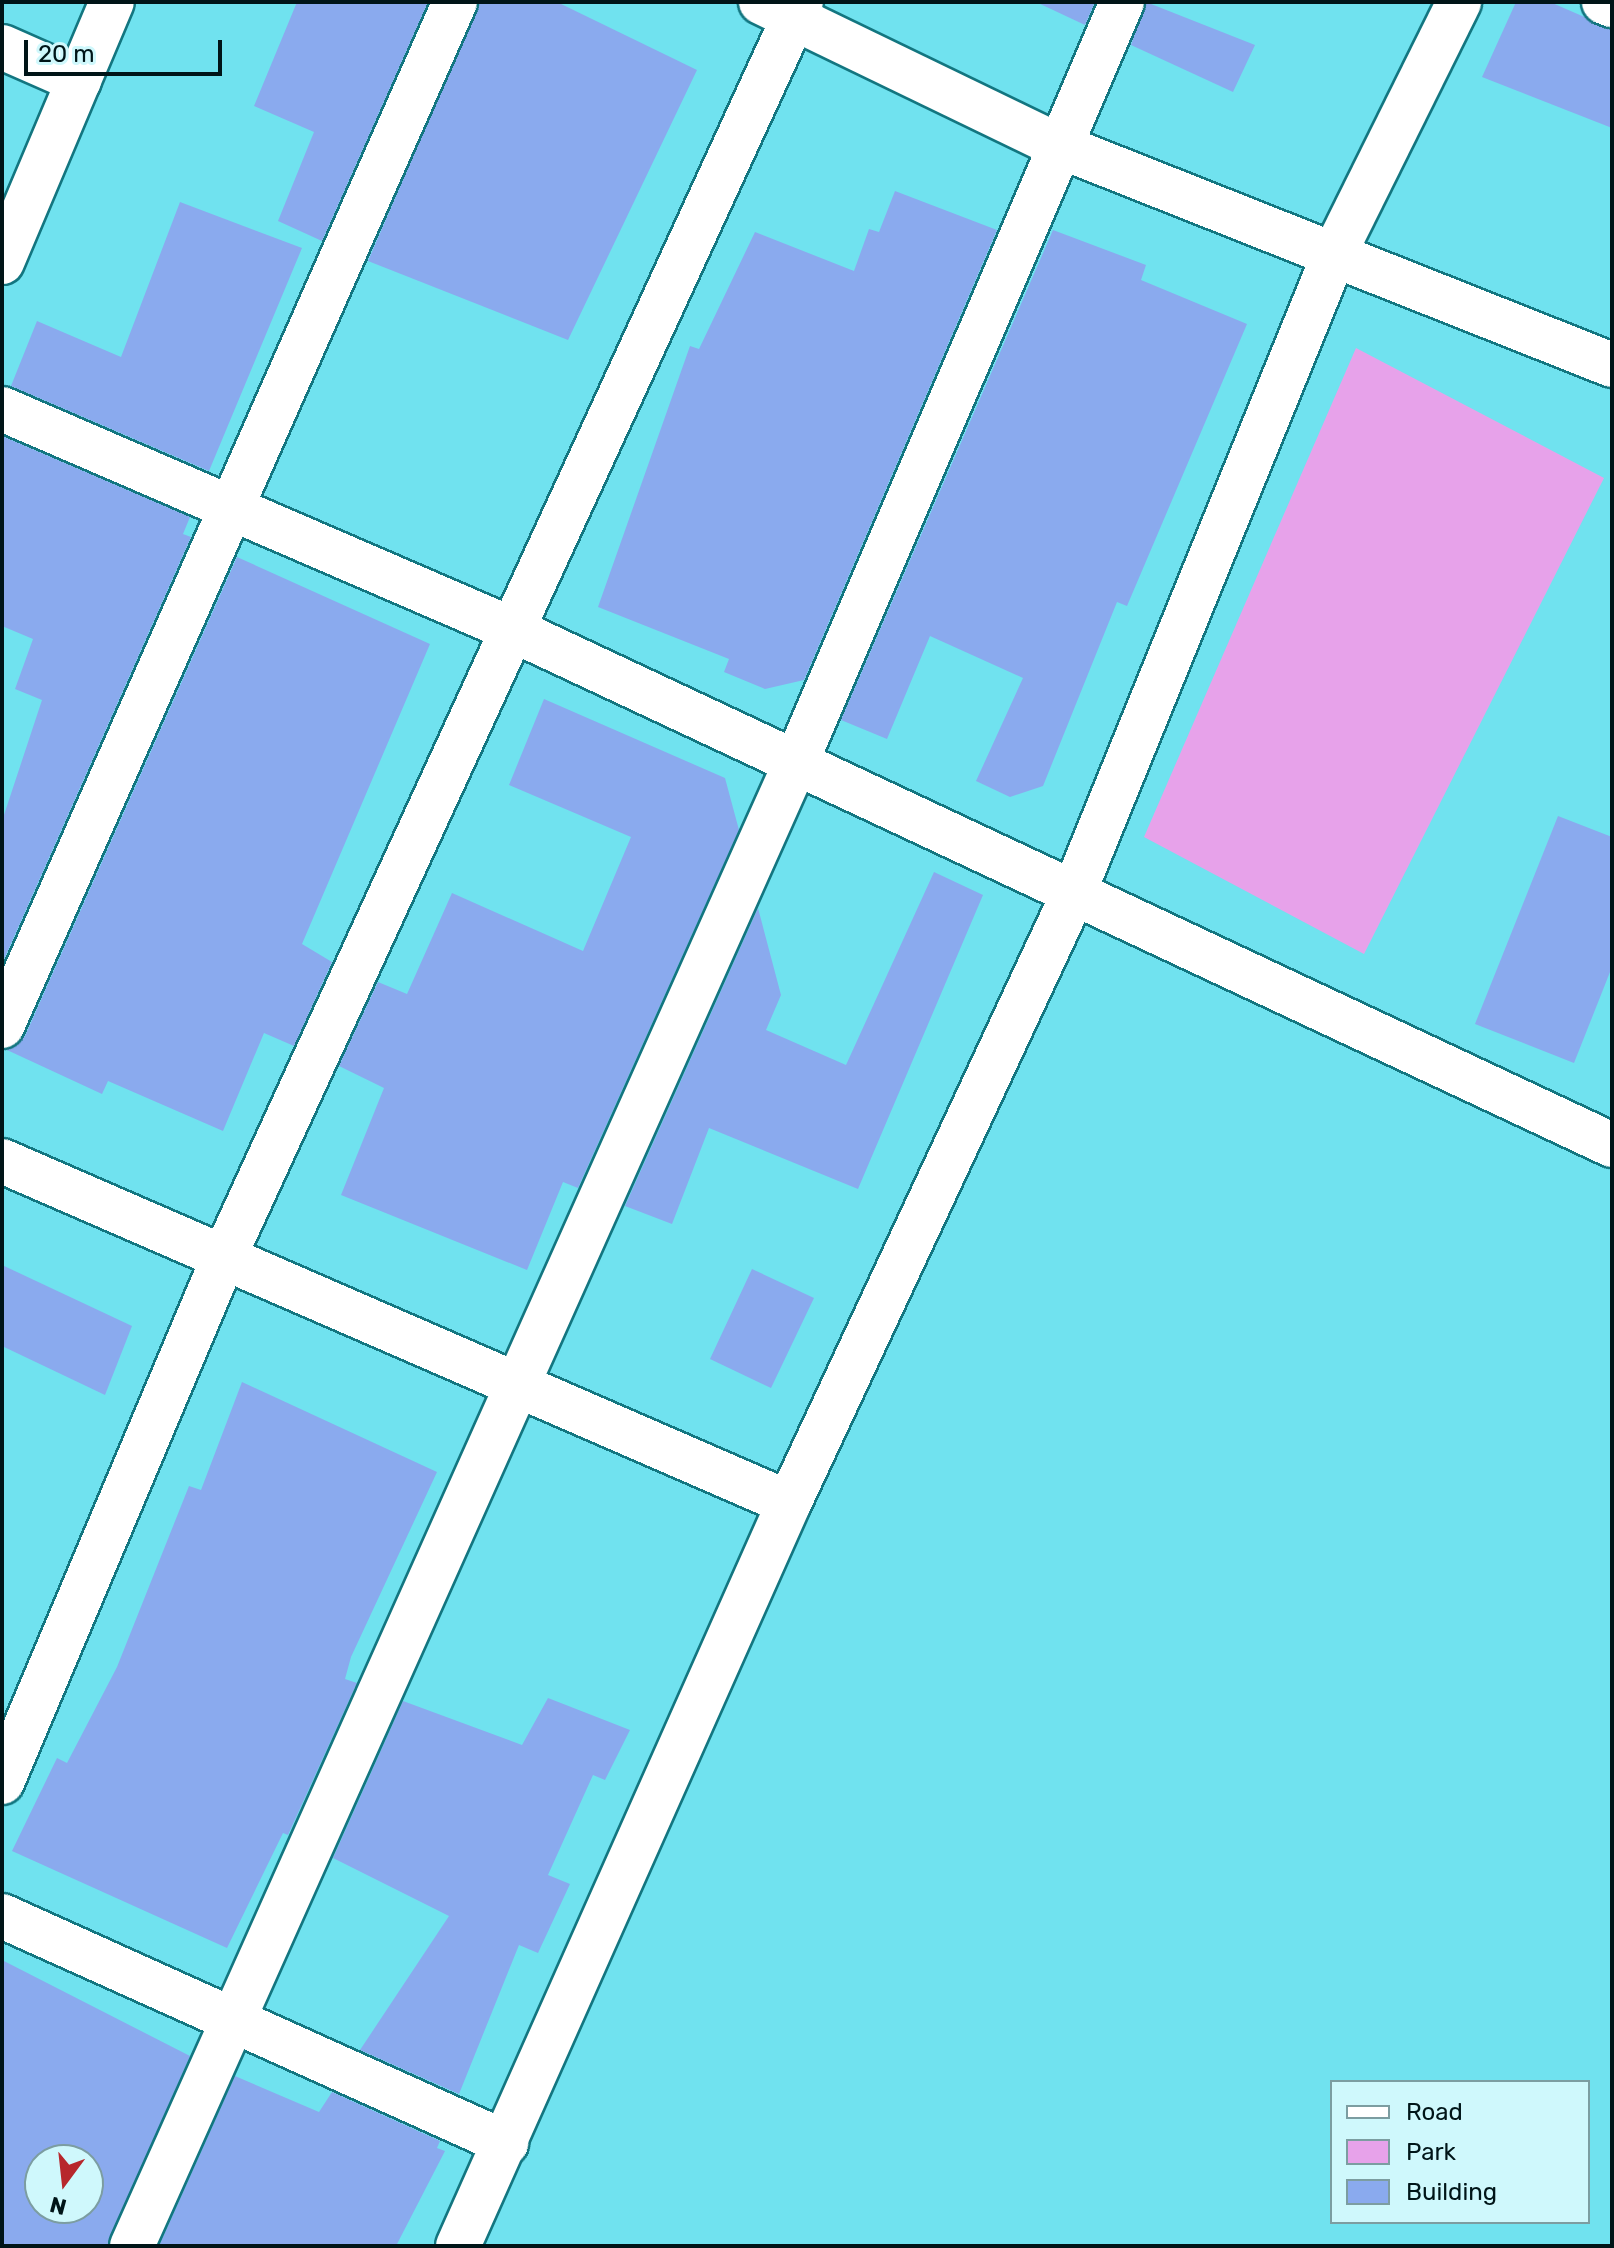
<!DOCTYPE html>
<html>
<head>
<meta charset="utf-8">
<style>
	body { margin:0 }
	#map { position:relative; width:1614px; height:2248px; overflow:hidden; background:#70e2ef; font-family:Rubik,sans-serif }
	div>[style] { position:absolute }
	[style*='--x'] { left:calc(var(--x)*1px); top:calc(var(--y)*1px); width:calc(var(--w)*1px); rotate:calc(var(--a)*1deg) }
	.green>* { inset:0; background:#e7a2ea }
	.building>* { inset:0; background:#8aaaee }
	.roads { filter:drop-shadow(2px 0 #137680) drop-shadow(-2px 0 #137680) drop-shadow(0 2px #137680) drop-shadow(0 -2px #137680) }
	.minor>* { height:44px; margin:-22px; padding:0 22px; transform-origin:22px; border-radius:22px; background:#fff }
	span { translate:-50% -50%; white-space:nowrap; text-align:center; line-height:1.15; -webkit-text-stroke:7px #cff8fc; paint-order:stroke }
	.frame { position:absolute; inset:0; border:4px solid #001518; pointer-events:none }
	.legend { position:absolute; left:1330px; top:2080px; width:260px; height:144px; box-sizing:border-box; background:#cff8fc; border:2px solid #7c9da1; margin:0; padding:10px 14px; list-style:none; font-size:24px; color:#001518 }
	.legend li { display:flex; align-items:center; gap:16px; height:40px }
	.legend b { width:40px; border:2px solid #7c9da1 }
	.north { position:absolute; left:24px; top:2144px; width:80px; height:80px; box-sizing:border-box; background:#cff8fc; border:2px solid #7c9da1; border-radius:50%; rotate:195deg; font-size:22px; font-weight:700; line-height:32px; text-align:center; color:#001518 }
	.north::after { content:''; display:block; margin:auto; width:28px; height:36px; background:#b7272c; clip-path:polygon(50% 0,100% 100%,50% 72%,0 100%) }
	.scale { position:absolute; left:24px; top:40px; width:198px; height:36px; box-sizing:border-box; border:4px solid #001518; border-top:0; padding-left:10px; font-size:24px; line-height:28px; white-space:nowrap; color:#001518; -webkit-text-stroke:6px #cff8fc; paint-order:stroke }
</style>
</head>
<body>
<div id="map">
	<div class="green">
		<i style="clip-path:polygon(1356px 348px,1604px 478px,1364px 954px,1144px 837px)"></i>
	</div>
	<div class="building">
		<i style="clip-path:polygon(297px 2px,428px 2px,322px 241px,278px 221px,314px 132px,254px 106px)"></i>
		<i style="clip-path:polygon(480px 2px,557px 2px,697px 70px,568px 340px,368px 261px)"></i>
		<i style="clip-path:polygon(1036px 2px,1095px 2px,1085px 25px)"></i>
		<i style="clip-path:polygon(1146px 2px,1255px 45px,1233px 92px,1131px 45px)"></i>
		<i style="clip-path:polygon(1516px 2px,1550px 2px,1612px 29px,1612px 128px,1482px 77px)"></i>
		<i style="clip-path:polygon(895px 191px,997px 230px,804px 680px,765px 689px,724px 672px,729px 659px,598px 607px,690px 346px,699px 349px,755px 232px,854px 271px,869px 229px,879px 232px)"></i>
		<i style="clip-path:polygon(180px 202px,302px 248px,209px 471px,11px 386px,37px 321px,121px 357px)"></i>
		<i style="clip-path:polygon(1053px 230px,1146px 265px,1141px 280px,1247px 324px,1127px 606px,1117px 602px,1043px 786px,1010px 797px,976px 781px,1023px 678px,930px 636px,887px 739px,841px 720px)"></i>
		<i style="clip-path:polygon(2px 436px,190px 517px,183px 534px,191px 537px,2px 964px,2px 821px,42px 700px,15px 689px,33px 639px,2px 626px)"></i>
		<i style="clip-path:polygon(237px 557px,430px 644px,302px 944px,332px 962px,294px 1046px,264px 1033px,223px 1131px,108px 1081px,102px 1094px,7px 1050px,25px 1036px)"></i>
		<i style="clip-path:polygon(544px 699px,725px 778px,739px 830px,578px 1188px,563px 1182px,527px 1270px,341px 1195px,384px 1088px,339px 1066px,378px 982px,407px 994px,452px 893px,583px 951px,631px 837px,509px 785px)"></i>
		<i style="clip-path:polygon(1558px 816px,1612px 837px,1612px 967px,1574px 1063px,1475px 1024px)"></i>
		<i style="clip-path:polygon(934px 872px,983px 895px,858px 1189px,709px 1128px,672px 1224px,625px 1206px,758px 908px,781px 995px,766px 1030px,846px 1065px)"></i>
		<i style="clip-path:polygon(2px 1265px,132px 1326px,105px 1395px,2px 1346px)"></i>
		<i style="clip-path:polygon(752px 1269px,814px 1298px,771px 1388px,710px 1359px)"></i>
		<i style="clip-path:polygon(242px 1382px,437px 1472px,351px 1657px,345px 1679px,357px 1683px,288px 1835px,283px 1833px,227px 1948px,12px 1851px,57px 1758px,67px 1763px,117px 1667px,189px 1486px,201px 1490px)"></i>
		<i style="clip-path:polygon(548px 1698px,630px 1730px,605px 1780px,593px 1775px,548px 1875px,570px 1884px,538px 1953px,519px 1945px,459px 2094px,360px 2050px,449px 1916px,333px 1858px,403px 1701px,522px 1745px)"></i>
		<i style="clip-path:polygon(evenodd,2px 1960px,190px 2056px,107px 2246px,2px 2246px,2px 1960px,40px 2160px,88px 2160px,88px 2208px,40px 2208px,40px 2160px)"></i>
		<i style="clip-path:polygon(235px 2076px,319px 2112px,332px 2092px,440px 2141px,437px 2148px,445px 2151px,396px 2246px,159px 2246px)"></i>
	</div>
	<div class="roads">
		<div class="minor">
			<i style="--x:761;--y:2;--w:329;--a:25.8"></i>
			<i style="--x:1057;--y:145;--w:597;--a:21.62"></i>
			<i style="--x:1604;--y:2;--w:9;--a:21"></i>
			<i style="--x:2;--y:47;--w:84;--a:23.8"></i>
			<i style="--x:2;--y:262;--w:282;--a:-67.1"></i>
			<i style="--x:2;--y:409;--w:555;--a:23.37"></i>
			<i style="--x:511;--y:629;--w:1216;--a:25.11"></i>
			<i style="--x:2;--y:1026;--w:1120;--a:-66.14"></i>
			<i style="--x:2;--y:1161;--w:858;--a:23.49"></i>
			<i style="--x:2;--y:1782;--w:570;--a:-67.08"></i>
			<i style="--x:224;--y:1257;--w:1381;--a:-65.31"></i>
			<i style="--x:2;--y:1916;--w:553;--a:24.25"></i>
			<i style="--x:132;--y:2246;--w:1620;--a:-65.89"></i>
			<i style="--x:794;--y:767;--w:832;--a:-66.79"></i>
			<i style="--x:458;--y:2246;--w:813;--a:-65.99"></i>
			<i style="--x:789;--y:1503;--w:669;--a:-64.97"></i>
			<i style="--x:1072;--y:897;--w:699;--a:-67.8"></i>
			<i style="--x:1336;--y:250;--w:277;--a:-63.6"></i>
		</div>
	</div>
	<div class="frame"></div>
	<ul class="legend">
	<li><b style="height:10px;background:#fff"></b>Road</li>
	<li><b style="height:22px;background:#e7a2ea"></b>Park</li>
	<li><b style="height:22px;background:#8aaaee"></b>Building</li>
	</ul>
	<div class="north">N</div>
	<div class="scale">20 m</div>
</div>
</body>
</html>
